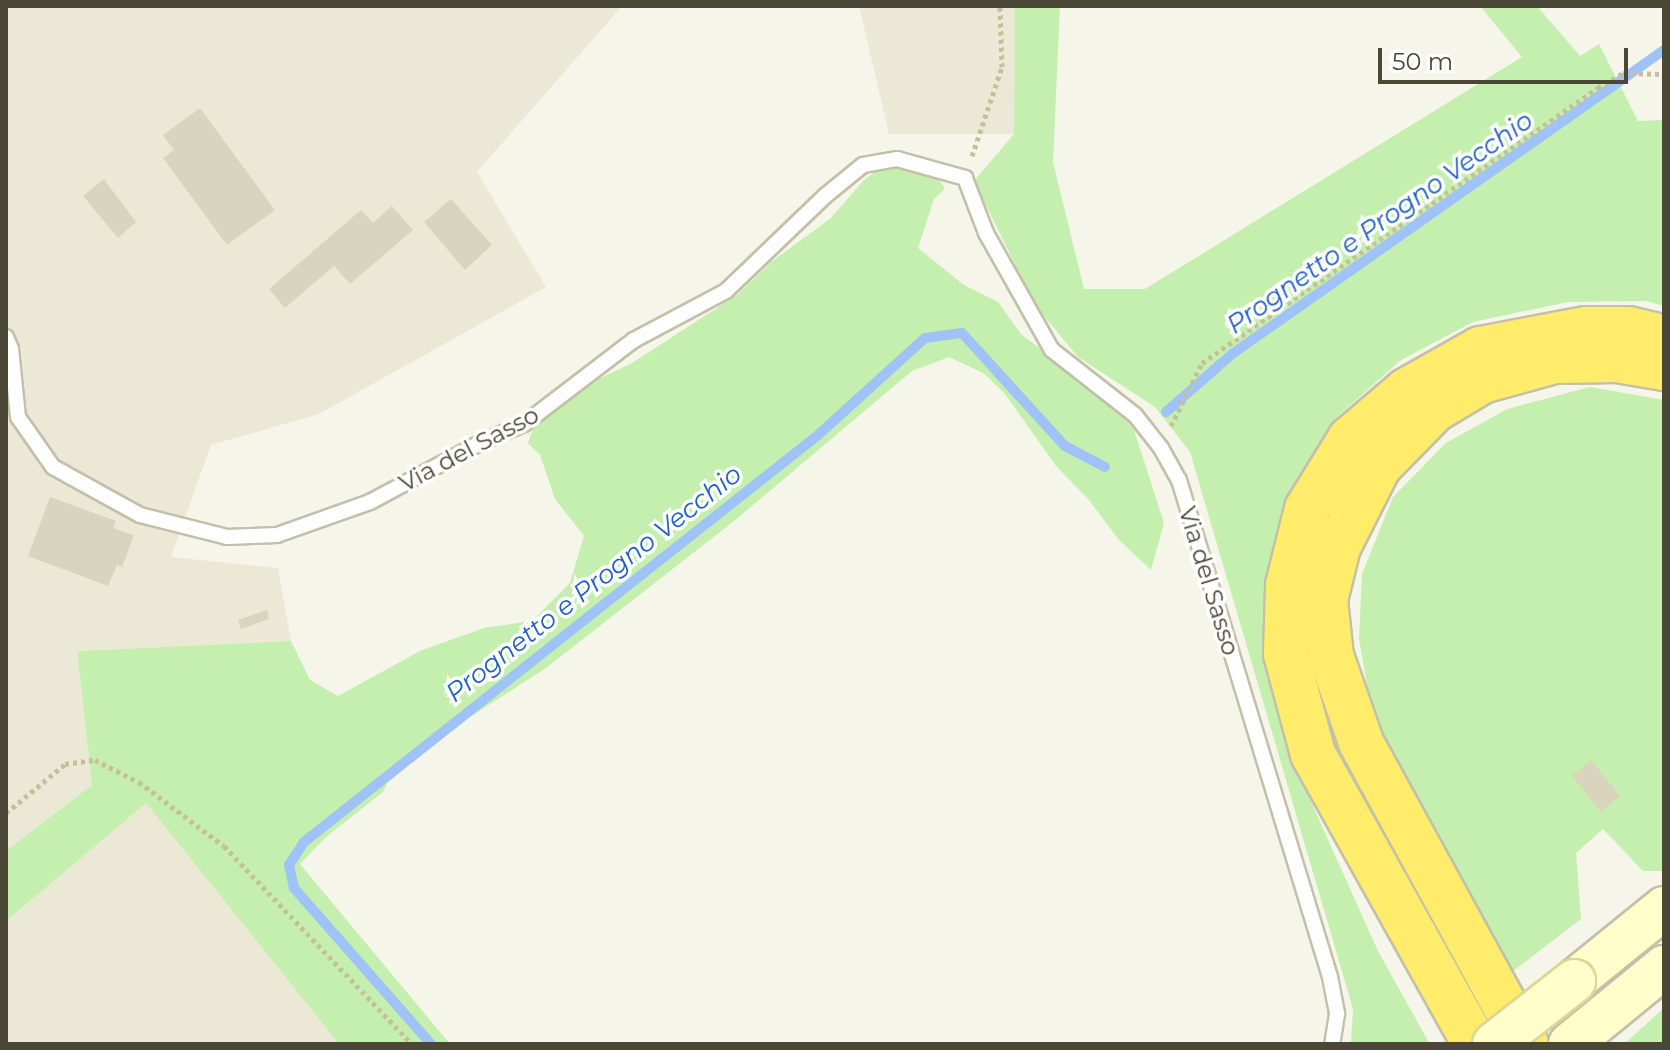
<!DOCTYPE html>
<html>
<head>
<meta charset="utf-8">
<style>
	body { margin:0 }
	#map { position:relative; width:1670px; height:1050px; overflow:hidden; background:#f6f5e9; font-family:Montserrat,sans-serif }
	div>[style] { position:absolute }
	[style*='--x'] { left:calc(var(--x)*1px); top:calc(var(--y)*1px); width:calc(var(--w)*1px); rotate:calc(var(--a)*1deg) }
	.residential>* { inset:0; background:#ebe9d6 }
	.green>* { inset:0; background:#c4efae }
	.stream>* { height:10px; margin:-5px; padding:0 5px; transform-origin:5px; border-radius:5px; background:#9fc2f9 }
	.building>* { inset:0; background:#d9d4bd }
	.path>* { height:5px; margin-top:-2.5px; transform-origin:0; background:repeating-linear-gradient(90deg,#c6c09a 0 4px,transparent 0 8px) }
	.roads { filter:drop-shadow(2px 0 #c3c0aa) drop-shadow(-2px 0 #c3c0aa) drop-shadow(0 2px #c3c0aa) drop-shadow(0 -2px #c3c0aa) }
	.lane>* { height:14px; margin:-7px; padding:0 7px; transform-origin:7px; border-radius:7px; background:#fff }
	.secondary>* { height:42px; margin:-21px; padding:0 21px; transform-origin:21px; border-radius:21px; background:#fffdca }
	.highway>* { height:44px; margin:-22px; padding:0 22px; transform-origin:22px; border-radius:22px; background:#ffec6b }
	.bridges { filter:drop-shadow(2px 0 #dbd794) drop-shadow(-2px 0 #dbd794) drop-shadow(0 2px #dbd794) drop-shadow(0 -2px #dbd794) }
	.secondary-bridge>* { height:42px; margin:-21px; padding:0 21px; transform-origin:21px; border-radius:21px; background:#fffdca }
	span { translate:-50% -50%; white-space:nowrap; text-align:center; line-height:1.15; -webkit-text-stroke:7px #fff; paint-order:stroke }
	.street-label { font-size:24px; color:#4b4736 }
	.water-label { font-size:26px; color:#215ec5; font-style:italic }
	.frame { position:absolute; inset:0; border:8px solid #4b4736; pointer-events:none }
	.scale { position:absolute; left:1378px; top:48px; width:250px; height:36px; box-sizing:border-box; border:4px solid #4b4736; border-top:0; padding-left:10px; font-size:24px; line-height:28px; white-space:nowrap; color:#4b4736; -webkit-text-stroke:6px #fff; paint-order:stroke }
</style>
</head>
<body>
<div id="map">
	<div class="residential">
		<i style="clip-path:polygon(6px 6px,622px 6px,477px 172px,546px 287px,319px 414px,211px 445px,171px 557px,278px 568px,291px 641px,77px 651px,92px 785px,6px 851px)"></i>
		<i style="clip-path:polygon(859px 6px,1015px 6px,1014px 134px,889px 134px)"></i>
		<i style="clip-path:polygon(146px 802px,339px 1044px,6px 1044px,6px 921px)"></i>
	</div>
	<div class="green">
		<i style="clip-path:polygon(1015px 6px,1060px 6px,1053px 162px,1084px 289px,1145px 289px,1522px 57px,1480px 6px,1537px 6px,1580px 56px,1599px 44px,1638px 121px,1664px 120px,1664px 306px,1647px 301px,1568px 302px,1473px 322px,1401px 360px,1339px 415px,1292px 495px,1269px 572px,1264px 633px,1271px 690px,1290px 755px,1378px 951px,1428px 1041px,1425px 1044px,1351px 1044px,1353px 1009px,1190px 452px,1155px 407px,1078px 357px,1035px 305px,974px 181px,1014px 134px)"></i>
		<i style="clip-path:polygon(899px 152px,914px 154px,929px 164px,945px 189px,934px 199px,918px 248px,964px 285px,998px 302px,1021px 334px,1114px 405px,1134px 430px,1164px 523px,1151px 570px,1118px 539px,1089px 500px,1056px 466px,1005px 394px,985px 374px,949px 357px,912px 371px,734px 521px,546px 668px,416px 752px,391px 775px,383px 792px,326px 837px,300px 864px,450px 1044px,339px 1044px,146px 803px,6px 921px,6px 851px,92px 785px,77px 651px,291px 641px,310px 680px,338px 696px,420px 651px,484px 628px,532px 621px,570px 583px,584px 536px,555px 499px,540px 455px,528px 443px,537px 418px,584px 386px,632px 363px,737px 295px,771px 262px,830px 219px,863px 181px)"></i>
		<i style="clip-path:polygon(1590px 387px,1664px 400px,1664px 871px,1643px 871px,1603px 829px,1576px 853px,1581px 919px,1508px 975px,1433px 842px,1372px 714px,1359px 639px,1362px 574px,1393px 497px,1446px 443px,1507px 409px)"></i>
		<i style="clip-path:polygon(1664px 1008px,1664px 1044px,1624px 1044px)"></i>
	</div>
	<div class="stream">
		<i style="--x:1166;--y:412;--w:88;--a:-41.3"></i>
		<i style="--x:1232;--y:354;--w:528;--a:-35.13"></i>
		<i style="--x:431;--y:1044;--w:208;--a:-131.3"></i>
		<i style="--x:294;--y:888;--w:24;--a:-102"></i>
		<i style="--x:289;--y:865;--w:27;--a:-57"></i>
		<i style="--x:304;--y:842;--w:656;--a:-38.37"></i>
		<i style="--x:818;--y:435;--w:144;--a:-42.2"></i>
		<i style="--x:925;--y:338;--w:37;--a:-8"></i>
		<i style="--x:962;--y:333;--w:153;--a:47.7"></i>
		<i style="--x:1065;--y:446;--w:45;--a:27.7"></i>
	</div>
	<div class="building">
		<i style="clip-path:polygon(200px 108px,275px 210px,227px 245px,163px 158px,174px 150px,163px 135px)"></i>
		<i style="clip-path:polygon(104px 179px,136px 222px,118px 238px,83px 196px)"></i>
		<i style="clip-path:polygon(451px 199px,492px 245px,465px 270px,424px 222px)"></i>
		<i style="clip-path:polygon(392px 206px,413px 230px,350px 284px,334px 266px,285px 308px,269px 289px,361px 210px,373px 223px)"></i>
		<i style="clip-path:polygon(50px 497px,116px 521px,113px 528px,134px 535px,122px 567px,117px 565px,108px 586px,28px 556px)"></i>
		<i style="clip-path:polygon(267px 610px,269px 619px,241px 629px,238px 620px)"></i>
		<i style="clip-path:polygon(1591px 760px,1620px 796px,1601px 812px,1572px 776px)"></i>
	</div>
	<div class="path">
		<i style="--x:972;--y:156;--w:94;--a:-71.4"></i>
		<i style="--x:1002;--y:67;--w:61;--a:-91.9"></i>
		<i style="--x:1171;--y:426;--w:70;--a:-63.8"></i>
		<i style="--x:1202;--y:363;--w:482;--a:-34.8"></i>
		<i style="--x:1598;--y:88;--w:29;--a:-31"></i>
		<i style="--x:1623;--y:73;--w:41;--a:1.4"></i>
		<i style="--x:6;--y:813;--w:77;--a:-39.7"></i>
		<i style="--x:65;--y:764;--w:30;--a:-8"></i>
		<i style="--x:95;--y:760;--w:49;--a:26.6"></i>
		<i style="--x:139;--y:782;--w:106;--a:37"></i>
		<i style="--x:224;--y:846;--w:273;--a:46.5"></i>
	</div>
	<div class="roads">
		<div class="lane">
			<i style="--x:6;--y:337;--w:13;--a:67"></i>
			<i style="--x:11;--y:349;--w:68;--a:84.1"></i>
			<i style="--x:18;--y:417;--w:61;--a:55"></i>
			<i style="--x:53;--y:467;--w:99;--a:28.9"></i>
			<i style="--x:140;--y:515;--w:90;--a:14.2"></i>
			<i style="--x:227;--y:537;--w:50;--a:-2.3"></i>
			<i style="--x:277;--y:535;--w:99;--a:-19.5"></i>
			<i style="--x:370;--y:502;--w:125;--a:-28.2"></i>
			<i style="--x:480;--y:443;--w:48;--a:-23.4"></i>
			<i style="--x:524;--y:424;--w:138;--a:-37.4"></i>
			<i style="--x:634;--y:340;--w:104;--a:-28"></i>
			<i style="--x:726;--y:291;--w:137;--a:-43.8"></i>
			<i style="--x:825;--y:196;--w:49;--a:-39.2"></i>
			<i style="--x:863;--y:165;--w:35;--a:-10"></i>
			<i style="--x:897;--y:159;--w:71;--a:15.6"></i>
			<i style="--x:965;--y:178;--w:59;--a:69.1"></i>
			<i style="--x:986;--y:233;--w:134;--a:60.6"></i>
			<i style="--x:1052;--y:350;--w:105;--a:38.1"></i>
			<i style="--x:1135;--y:415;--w:42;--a:51.8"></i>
			<i style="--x:1161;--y:448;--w:37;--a:61"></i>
			<i style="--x:1179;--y:480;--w:519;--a:73.1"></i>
			<i style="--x:1330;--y:977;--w:38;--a:79"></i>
			<i style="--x:1337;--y:1014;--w:30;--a:99"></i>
		</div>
		<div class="secondary">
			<i style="--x:1574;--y:981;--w:116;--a:-39"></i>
			<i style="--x:1570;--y:1044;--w:122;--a:-39.3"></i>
		</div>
		<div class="highway">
			<i style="--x:1475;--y:1044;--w:332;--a:-119.2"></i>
			<i style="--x:1313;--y:754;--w:104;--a:-105.1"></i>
			<i style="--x:1286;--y:654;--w:69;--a:-88.3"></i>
			<i style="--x:1288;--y:585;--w:78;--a:-76"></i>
			<i style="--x:1307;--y:509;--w:82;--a:-58.4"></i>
			<i style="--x:1350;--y:439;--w:74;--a:-40.6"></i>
			<i style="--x:1406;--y:391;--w:85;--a:-29.6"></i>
			<i style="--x:1480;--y:349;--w:108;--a:-10.7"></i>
			<i style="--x:1586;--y:329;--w:42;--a:0"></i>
			<i style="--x:1628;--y:329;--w:37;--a:13"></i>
			<i style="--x:1526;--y:1044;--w:344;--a:-118.7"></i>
			<i style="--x:1361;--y:742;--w:91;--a:-109.2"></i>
			<i style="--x:1331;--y:656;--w:56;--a:-96.1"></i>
			<i style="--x:1325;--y:600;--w:55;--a:-76.2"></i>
			<i style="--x:1338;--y:547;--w:91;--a:-63.2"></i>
			<i style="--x:1379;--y:466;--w:78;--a:-45.5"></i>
			<i style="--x:1434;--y:410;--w:56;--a:-31.1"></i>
			<i style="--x:1482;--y:381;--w:75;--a:-15.5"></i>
			<i style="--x:1554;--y:361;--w:63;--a:-0.9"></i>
			<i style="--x:1617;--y:360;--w:48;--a:9.7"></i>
		</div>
	</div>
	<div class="bridges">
		<div class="secondary-bridge">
			<i style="--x:1494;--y:1044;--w:102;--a:-38.2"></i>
		</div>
	</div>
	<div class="street-label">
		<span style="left:469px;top:449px;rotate:-28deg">Via del Sasso</span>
		<span style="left:1209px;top:581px;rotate:73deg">Via del Sasso</span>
	</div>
	<div class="water-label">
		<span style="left:1380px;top:223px;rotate:-35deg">Prognetto e Progno Vecchio</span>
		<span style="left:594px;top:584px;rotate:-38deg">Prognetto e Progno Vecchio</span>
	</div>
	<div class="frame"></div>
	<div class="scale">50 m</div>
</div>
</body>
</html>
